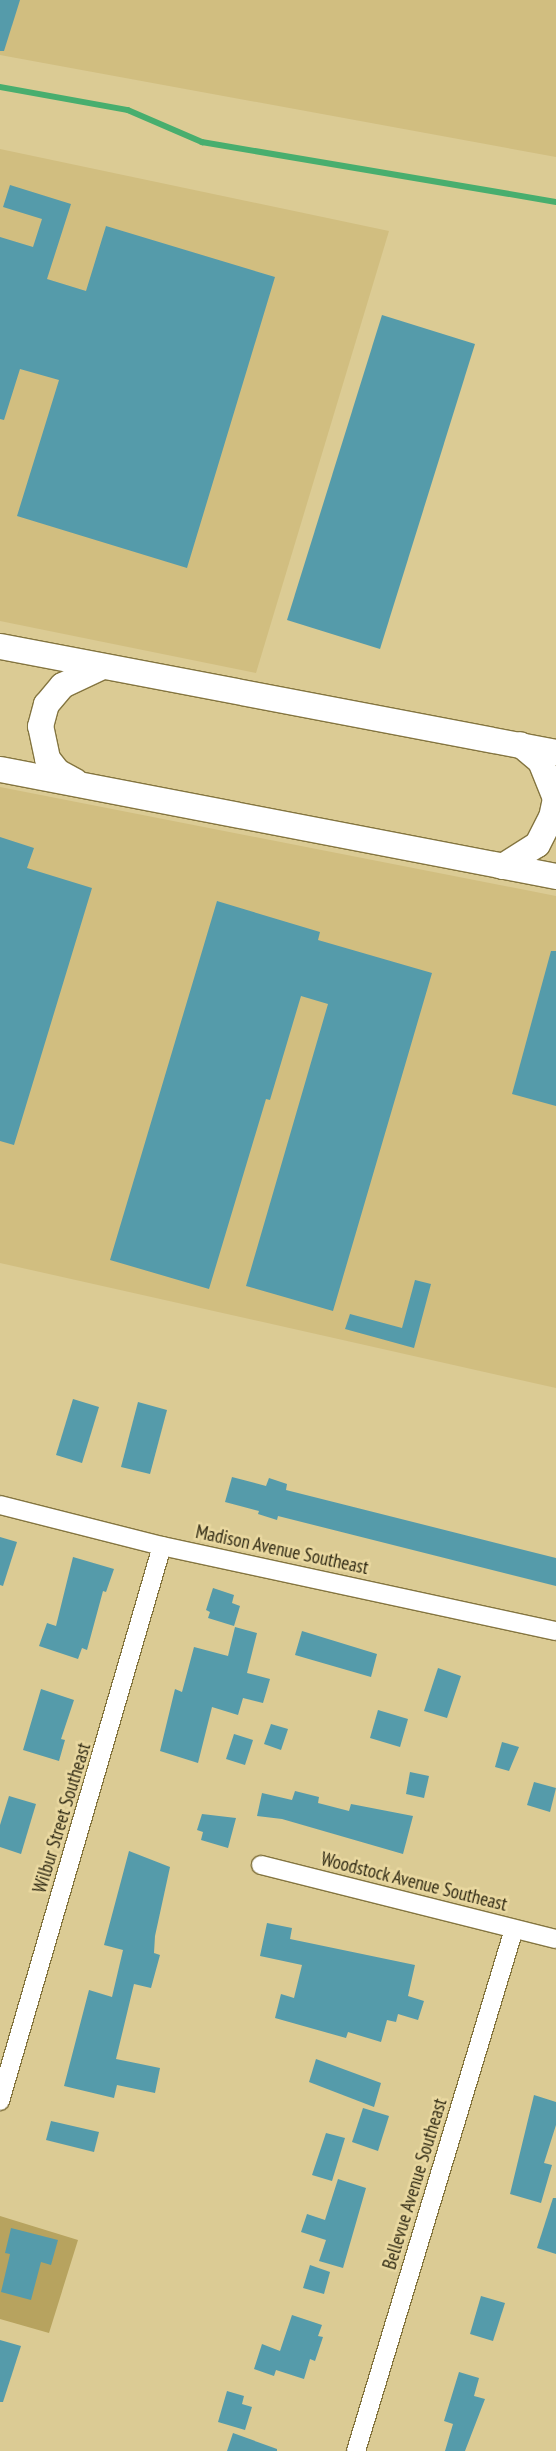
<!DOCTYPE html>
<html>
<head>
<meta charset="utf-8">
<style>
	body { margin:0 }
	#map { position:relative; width:556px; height:2451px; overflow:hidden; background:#dbcb94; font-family:"PT Sans Narrow",sans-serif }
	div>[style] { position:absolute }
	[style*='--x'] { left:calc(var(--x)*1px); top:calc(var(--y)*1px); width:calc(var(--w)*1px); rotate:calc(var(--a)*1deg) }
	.built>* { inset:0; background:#d1be80 }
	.green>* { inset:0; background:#b7a35f }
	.stream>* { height:5.5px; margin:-2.75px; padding:0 2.75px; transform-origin:2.75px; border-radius:2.75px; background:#48ae6e }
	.building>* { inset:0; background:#559baa }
	.roads { filter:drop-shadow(1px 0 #847540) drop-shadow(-1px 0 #847540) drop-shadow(0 1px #847540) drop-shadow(0 -1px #847540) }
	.street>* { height:18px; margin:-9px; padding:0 9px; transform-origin:9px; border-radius:9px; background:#fff }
	.secondary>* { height:25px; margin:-12.5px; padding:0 12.5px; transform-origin:12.5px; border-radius:12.5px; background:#fff }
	span { translate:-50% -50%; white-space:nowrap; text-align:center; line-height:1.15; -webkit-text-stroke:5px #e9d8a0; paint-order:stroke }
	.street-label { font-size:19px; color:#2f2913 }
</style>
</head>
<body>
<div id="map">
	<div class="built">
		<i style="clip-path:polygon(0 0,556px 0,556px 157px,0 55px)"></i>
		<i style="clip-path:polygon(0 149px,389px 231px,256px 673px,0 621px)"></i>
		<i style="clip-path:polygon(0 787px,556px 896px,556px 1388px,0 1263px)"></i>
	</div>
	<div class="green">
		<i style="clip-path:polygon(0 2216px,78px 2240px,49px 2333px,0 2319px)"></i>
	</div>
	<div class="stream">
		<i style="--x:0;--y:87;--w:130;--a:10.2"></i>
		<i style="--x:128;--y:110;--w:81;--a:23.4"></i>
		<i style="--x:202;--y:142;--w:359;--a:9.6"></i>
	</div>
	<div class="building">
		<i style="clip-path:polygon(0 0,20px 0,4px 51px,0 51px)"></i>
		<i style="clip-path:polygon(10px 185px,71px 204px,47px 279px,86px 291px,106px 226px,275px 277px,187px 568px,17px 516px,59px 380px,20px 369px,4px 420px,0 419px,0 237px,33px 247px,42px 219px,3px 207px)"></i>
		<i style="clip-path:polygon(382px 315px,475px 344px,380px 649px,287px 620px)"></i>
		<i style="clip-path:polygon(0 837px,34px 848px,27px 868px,92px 888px,14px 1145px,0 1141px)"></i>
		<i style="clip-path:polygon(217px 901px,320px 932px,318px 940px,432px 973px,333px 1311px,246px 1286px,328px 1004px,301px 996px,270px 1100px,266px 1099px,209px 1289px,110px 1260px)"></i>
		<i style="clip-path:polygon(551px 951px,556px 951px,556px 1106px,512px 1094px)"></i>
		<i style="clip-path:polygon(415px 1280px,431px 1284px,414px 1348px,345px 1329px,350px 1314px,402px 1328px)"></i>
		<i style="clip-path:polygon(73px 1399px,99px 1407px,82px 1463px,56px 1455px)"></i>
		<i style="clip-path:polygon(138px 1402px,167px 1410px,150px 1474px,121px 1467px)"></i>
		<i style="clip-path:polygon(232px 1477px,266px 1486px,269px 1478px,287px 1484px,286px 1490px,556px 1558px,556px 1586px,278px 1516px,277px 1520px,258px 1514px,259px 1511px,225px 1502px)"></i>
		<i style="clip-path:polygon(0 1537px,17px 1542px,3px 1586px,0 1585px)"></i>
		<i style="clip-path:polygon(73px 1557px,114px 1569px,106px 1592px,103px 1591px,87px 1650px,82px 1648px,78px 1659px,39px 1646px,47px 1623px,56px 1626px)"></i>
		<i style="clip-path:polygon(213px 1588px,234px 1595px,232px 1603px,240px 1606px,234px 1626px,208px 1618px,210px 1612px,206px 1610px)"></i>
		<i style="clip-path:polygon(235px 1627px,257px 1633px,247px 1673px,270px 1679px,263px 1703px,243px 1698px,238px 1715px,212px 1707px,198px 1763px,160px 1751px,175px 1689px,182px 1692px,194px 1647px,228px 1656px)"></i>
		<i style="clip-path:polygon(302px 1631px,377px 1654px,371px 1677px,295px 1655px)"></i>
		<i style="clip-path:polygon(438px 1668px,461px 1676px,447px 1718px,424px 1711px)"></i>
		<i style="clip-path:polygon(41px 1689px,74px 1700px,61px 1739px,65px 1740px,59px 1761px,23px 1750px)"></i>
		<i style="clip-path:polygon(378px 1710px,408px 1719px,400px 1747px,370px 1738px)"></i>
		<i style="clip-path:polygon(271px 1724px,288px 1729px,281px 1750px,264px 1744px)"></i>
		<i style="clip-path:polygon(234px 1734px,253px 1740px,245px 1765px,226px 1759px)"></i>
		<i style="clip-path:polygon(502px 1742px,519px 1747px,509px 1771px,495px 1767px)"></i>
		<i style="clip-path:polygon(410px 1772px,429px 1776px,424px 1798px,406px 1794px)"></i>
		<i style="clip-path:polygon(534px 1782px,556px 1788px,550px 1812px,527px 1805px)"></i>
		<i style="clip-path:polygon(295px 1791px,319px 1797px,318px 1803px,349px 1811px,351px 1804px,413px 1816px,403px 1854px,282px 1819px,257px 1816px,262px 1793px,292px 1800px)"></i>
		<i style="clip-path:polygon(9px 1796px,36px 1804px,21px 1854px,0 1847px,0 1825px)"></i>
		<i style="clip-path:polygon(202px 1814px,236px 1818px,228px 1848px,201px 1840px,203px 1832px,197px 1830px)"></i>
		<i style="clip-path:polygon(129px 1851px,170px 1867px,155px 1936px,154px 1953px,160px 1955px,151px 1988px,134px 1984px,116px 2059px,160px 2068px,155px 2093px,117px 2085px,114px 2098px,64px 2086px,89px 1990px,112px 1997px,123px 1950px,104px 1945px)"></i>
		<i style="clip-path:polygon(267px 1923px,292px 1928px,290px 1939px,415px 1965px,408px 1996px,424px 2001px,418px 2020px,398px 2014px,396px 2022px,387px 2020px,381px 2042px,348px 2032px,346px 2038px,275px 2018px,281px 1994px,294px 1998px,302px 1965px,260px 1956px)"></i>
		<i style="clip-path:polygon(316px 2059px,381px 2083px,374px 2107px,309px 2082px)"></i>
		<i style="clip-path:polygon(534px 2095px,556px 2102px,556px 2125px,544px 2163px,552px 2165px,541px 2203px,510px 2194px)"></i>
		<i style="clip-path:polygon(363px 2108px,389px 2116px,378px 2151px,352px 2142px)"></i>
		<i style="clip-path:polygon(51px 2121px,99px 2132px,94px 2152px,46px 2140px)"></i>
		<i style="clip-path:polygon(326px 2133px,345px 2138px,332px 2181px,312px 2175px)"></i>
		<i style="clip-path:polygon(338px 2179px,366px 2188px,343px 2268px,319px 2261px,326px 2240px,301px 2232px,307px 2214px,325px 2220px)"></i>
		<i style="clip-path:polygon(553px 2198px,556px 2198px,556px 2254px,537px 2248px)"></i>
		<i style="clip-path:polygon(11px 2228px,58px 2240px,51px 2265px,41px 2262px,31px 2300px,1px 2292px,10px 2254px,5px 2253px)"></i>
		<i style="clip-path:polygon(310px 2265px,330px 2272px,324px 2294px,303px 2288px)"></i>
		<i style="clip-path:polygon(481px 2296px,505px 2303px,493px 2341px,470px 2334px)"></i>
		<i style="clip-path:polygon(292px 2315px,322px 2325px,318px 2336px,323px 2337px,315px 2361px,310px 2359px,304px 2379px,276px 2370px,274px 2376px,254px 2369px,262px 2344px,280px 2351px)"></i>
		<i style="clip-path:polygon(0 2340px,21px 2346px,3px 2402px,0 2402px)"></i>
		<i style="clip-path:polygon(459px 2372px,479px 2378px,474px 2396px,485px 2399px,465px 2451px,445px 2451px,453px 2424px,444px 2421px)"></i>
		<i style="clip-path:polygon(227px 2391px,244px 2396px,242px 2404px,252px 2407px,245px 2430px,218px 2422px)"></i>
		<i style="clip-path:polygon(233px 2433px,277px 2449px,277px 2451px,227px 2451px)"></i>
	</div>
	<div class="roads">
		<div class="street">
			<i style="--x:0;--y:1505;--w:167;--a:14.2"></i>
			<i style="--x:162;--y:1546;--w:403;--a:12.2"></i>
			<i style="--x:261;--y:1865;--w:304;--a:14.1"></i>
			<i style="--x:0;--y:2101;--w:578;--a:-73.73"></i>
			<i style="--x:356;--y:2451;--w:545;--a:-73.16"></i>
		</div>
		<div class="secondary">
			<i style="--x:0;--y:646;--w:566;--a:10.79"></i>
			<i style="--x:0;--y:769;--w:566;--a:10.89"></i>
			<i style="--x:75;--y:781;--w:21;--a:-151"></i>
			<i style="--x:57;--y:771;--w:16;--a:-128"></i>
			<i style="--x:47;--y:758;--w:33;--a:-102"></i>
			<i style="--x:40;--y:726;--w:23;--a:-75"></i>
			<i style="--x:46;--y:704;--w:25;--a:-50"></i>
			<i style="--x:62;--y:685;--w:44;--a:-25.4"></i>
			<i style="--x:502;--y:866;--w:41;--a:-32.2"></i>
			<i style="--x:537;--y:844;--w:30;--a:-63"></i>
			<i style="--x:551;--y:817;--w:19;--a:-78"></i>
			<i style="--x:555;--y:798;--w:40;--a:-112"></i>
			<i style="--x:540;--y:761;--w:26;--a:-140"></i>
		</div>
	</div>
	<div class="street-label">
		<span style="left:282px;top:1550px;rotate:12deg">Madison Avenue Southeast</span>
		<span style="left:62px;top:1818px;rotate:-73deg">Wilbur Street Southeast</span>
		<span style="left:414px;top:1882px;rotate:14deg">Woodstock Avenue Southeast</span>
		<span style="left:415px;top:2184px;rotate:-73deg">Bellevue Avenue Southeast</span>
	</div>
</div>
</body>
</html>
